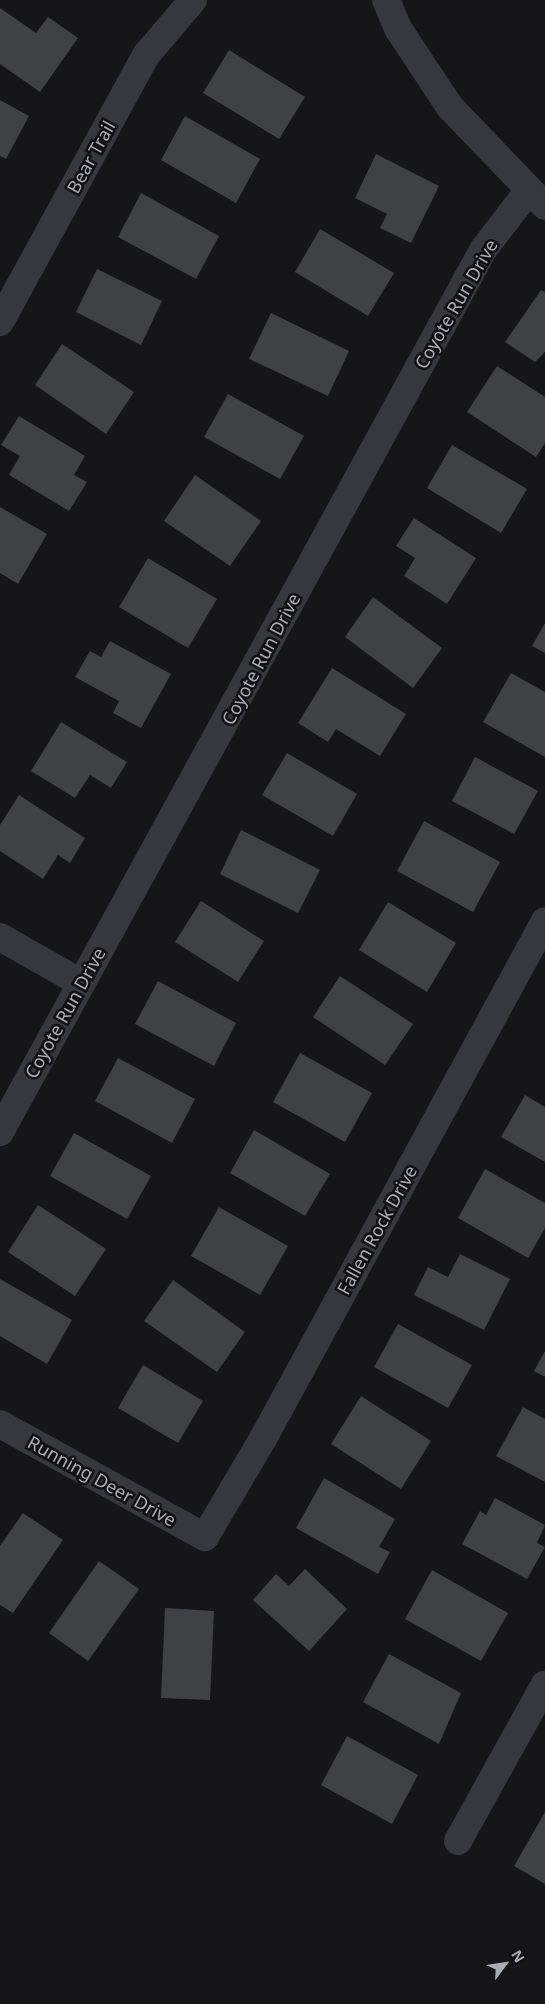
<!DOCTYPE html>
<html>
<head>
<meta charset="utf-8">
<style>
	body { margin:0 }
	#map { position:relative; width:545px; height:2004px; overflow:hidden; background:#161618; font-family:"Noto Sans",sans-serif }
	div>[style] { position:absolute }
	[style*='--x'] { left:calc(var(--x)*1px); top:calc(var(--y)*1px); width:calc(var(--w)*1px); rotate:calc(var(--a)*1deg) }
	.building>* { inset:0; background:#404145 }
	.street>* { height:28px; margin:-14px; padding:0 14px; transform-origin:14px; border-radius:14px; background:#37383d }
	span { translate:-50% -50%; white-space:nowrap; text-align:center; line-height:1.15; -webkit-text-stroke:5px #111113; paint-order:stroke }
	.street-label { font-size:18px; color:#a8adb8 }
	.north { position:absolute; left:480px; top:1939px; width:50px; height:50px; -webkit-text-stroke:4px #111113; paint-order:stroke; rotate:59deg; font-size:14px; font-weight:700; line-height:20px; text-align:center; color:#a8adb8 }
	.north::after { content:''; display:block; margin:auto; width:18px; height:22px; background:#a8adb8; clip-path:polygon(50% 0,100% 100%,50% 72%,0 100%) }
</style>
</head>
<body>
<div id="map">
	<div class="building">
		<i style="clip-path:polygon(0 8px,36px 33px,48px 17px,78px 38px,40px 92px,0 64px)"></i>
		<i style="clip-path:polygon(229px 50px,305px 97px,279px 139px,203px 93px)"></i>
		<i style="clip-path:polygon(0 100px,29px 116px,6px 159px,0 156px)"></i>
		<i style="clip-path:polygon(185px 116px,260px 159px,236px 203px,161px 160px)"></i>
		<i style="clip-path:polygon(376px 154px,439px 186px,411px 243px,380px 228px,387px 214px,355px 198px)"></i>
		<i style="clip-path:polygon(141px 193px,219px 236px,196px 279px,118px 237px)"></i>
		<i style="clip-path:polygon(320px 229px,394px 273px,368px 316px,295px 272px)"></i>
		<i style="clip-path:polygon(97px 269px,162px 301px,141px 345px,76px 312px)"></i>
		<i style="clip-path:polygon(541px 290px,545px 292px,545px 352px,535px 362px,505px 342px)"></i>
		<i style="clip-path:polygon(271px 313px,349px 351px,328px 396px,249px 359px)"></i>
		<i style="clip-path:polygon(62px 344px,134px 392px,106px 434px,35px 385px)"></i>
		<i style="clip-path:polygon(497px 366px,545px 397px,545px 443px,536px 457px,467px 412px)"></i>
		<i style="clip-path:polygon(228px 394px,304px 436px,280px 479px,204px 437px)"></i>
		<i style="clip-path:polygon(19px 416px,85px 456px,74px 475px,87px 482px,69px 511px,9px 475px,20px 456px,1px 445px)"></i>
		<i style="clip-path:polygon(452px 445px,527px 489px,501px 533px,427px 488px)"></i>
		<i style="clip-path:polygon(195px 475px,261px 521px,230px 566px,164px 521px)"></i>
		<i style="clip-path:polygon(0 507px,47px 534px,18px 584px,0 573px)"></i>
		<i style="clip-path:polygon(414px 518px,476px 558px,447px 604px,404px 576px,415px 558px,396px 546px)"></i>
		<i style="clip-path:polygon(148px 558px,217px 599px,188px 648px,119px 607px)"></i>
		<i style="clip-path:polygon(373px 597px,442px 648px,413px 688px,345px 637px)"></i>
		<i style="clip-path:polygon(545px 623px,545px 653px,532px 646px)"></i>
		<i style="clip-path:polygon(110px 641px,171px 674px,141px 728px,113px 713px,119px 701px,75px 677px,90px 651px,101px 657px)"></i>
		<i style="clip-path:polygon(332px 668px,406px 714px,380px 756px,336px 729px,328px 742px,298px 723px)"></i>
		<i style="clip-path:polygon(511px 673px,545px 692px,545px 757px,483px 722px)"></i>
		<i style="clip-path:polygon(61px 722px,127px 762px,111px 788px,90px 775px,75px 798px,31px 771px)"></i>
		<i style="clip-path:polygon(287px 753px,357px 794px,333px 836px,262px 795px)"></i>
		<i style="clip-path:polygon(475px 757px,538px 791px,514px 834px,452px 801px)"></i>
		<i style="clip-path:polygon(19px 795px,85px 838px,70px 863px,58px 855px,43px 879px,0 851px,0 825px)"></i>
		<i style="clip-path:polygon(424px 821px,500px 862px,473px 912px,397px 871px)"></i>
		<i style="clip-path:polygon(241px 830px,320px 870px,298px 913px,220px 874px)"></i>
		<i style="clip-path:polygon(201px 901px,264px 941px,238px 982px,175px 942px)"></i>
		<i style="clip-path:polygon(388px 902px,456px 943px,427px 992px,359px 950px)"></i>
		<i style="clip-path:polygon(340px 976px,413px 1024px,385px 1065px,313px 1017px)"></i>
		<i style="clip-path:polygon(158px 981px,236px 1023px,214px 1066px,135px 1024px)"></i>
		<i style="clip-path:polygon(300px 1053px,372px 1093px,345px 1142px,273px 1102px)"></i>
		<i style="clip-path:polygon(118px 1058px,195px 1099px,172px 1143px,95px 1101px)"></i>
		<i style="clip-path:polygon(525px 1095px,545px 1107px,545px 1162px,501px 1137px)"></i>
		<i style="clip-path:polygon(254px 1130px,330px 1174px,305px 1216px,230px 1173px)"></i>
		<i style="clip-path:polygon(74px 1133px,151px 1176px,127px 1219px,50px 1176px)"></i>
		<i style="clip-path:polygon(485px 1169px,545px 1203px,545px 1228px,528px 1258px,458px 1218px)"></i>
		<i style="clip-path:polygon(38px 1205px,106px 1249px,75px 1296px,8px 1252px)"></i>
		<i style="clip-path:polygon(219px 1207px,288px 1246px,260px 1295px,191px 1256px)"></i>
		<i style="clip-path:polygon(460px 1254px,510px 1279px,484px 1330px,414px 1295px,428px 1267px,448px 1277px)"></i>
		<i style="clip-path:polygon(0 1279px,72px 1320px,47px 1364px,0 1336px)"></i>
		<i style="clip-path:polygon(173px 1280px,245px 1332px,217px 1372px,144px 1321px)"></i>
		<i style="clip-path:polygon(398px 1324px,472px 1365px,448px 1408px,374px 1367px)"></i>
		<i style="clip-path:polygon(545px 1351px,545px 1377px,534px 1371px)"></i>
		<i style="clip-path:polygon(143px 1365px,203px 1401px,178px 1443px,118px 1408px)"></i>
		<i style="clip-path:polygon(361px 1396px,431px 1441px,401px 1489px,331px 1444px)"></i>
		<i style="clip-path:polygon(523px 1407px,545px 1419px,545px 1482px,496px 1456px)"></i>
		<i style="clip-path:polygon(324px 1478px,395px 1519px,379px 1547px,390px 1552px,378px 1574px,296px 1528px)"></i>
		<i style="clip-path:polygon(495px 1498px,545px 1525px,537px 1543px,545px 1547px,527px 1579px,462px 1544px,480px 1511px,486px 1515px)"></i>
		<i style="clip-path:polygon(23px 1513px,63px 1540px,13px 1613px,0 1605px,0 1546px)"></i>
		<i style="clip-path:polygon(99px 1561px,139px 1589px,88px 1661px,49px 1633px)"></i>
		<i style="clip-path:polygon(305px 1569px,347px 1609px,309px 1651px,253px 1600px,276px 1574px,289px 1586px)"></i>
		<i style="clip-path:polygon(432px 1570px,508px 1613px,481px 1661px,405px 1619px)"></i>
		<i style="clip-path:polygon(165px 1608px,214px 1611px,210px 1700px,161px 1698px)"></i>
		<i style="clip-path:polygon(389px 1654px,461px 1693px,439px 1744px,363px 1702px)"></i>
		<i style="clip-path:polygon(347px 1736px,418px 1775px,392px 1824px,321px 1785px)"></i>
		<i style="clip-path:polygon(545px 1812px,545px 1884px,514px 1866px)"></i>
	</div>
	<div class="street">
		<i style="--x:386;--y:0;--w:33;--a:67"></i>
		<i style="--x:399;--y:30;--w:92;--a:56.5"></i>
		<i style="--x:450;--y:107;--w:137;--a:46.2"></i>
		<i style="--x:0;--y:322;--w:306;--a:-61.3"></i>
		<i style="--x:147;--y:54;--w:71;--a:-49.6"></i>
		<i style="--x:0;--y:937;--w:93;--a:29.6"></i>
		<i style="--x:0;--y:1132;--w:1006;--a:-61.29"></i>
		<i style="--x:483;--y:250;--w:76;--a:-52.5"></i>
		<i style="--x:0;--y:1424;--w:234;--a:28.9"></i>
		<i style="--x:205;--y:1537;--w:118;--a:-59.5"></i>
		<i style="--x:265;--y:1435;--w:585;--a:-61.42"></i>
		<i style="--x:458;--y:1841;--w:179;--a:-61"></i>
	</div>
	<div class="street-label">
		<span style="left:91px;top:157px;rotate:-61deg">Bear Trail</span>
		<span style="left:456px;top:304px;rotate:-60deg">Coyote Run Drive</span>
		<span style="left:261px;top:659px;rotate:-62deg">Coyote Run Drive</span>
		<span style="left:65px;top:1013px;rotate:-61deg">Coyote Run Drive</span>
		<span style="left:377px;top:1230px;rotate:-61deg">Fallen Rock Drive</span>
		<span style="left:102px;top:1481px;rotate:29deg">Running Deer Drive</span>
	</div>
	<div class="north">N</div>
</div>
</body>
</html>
